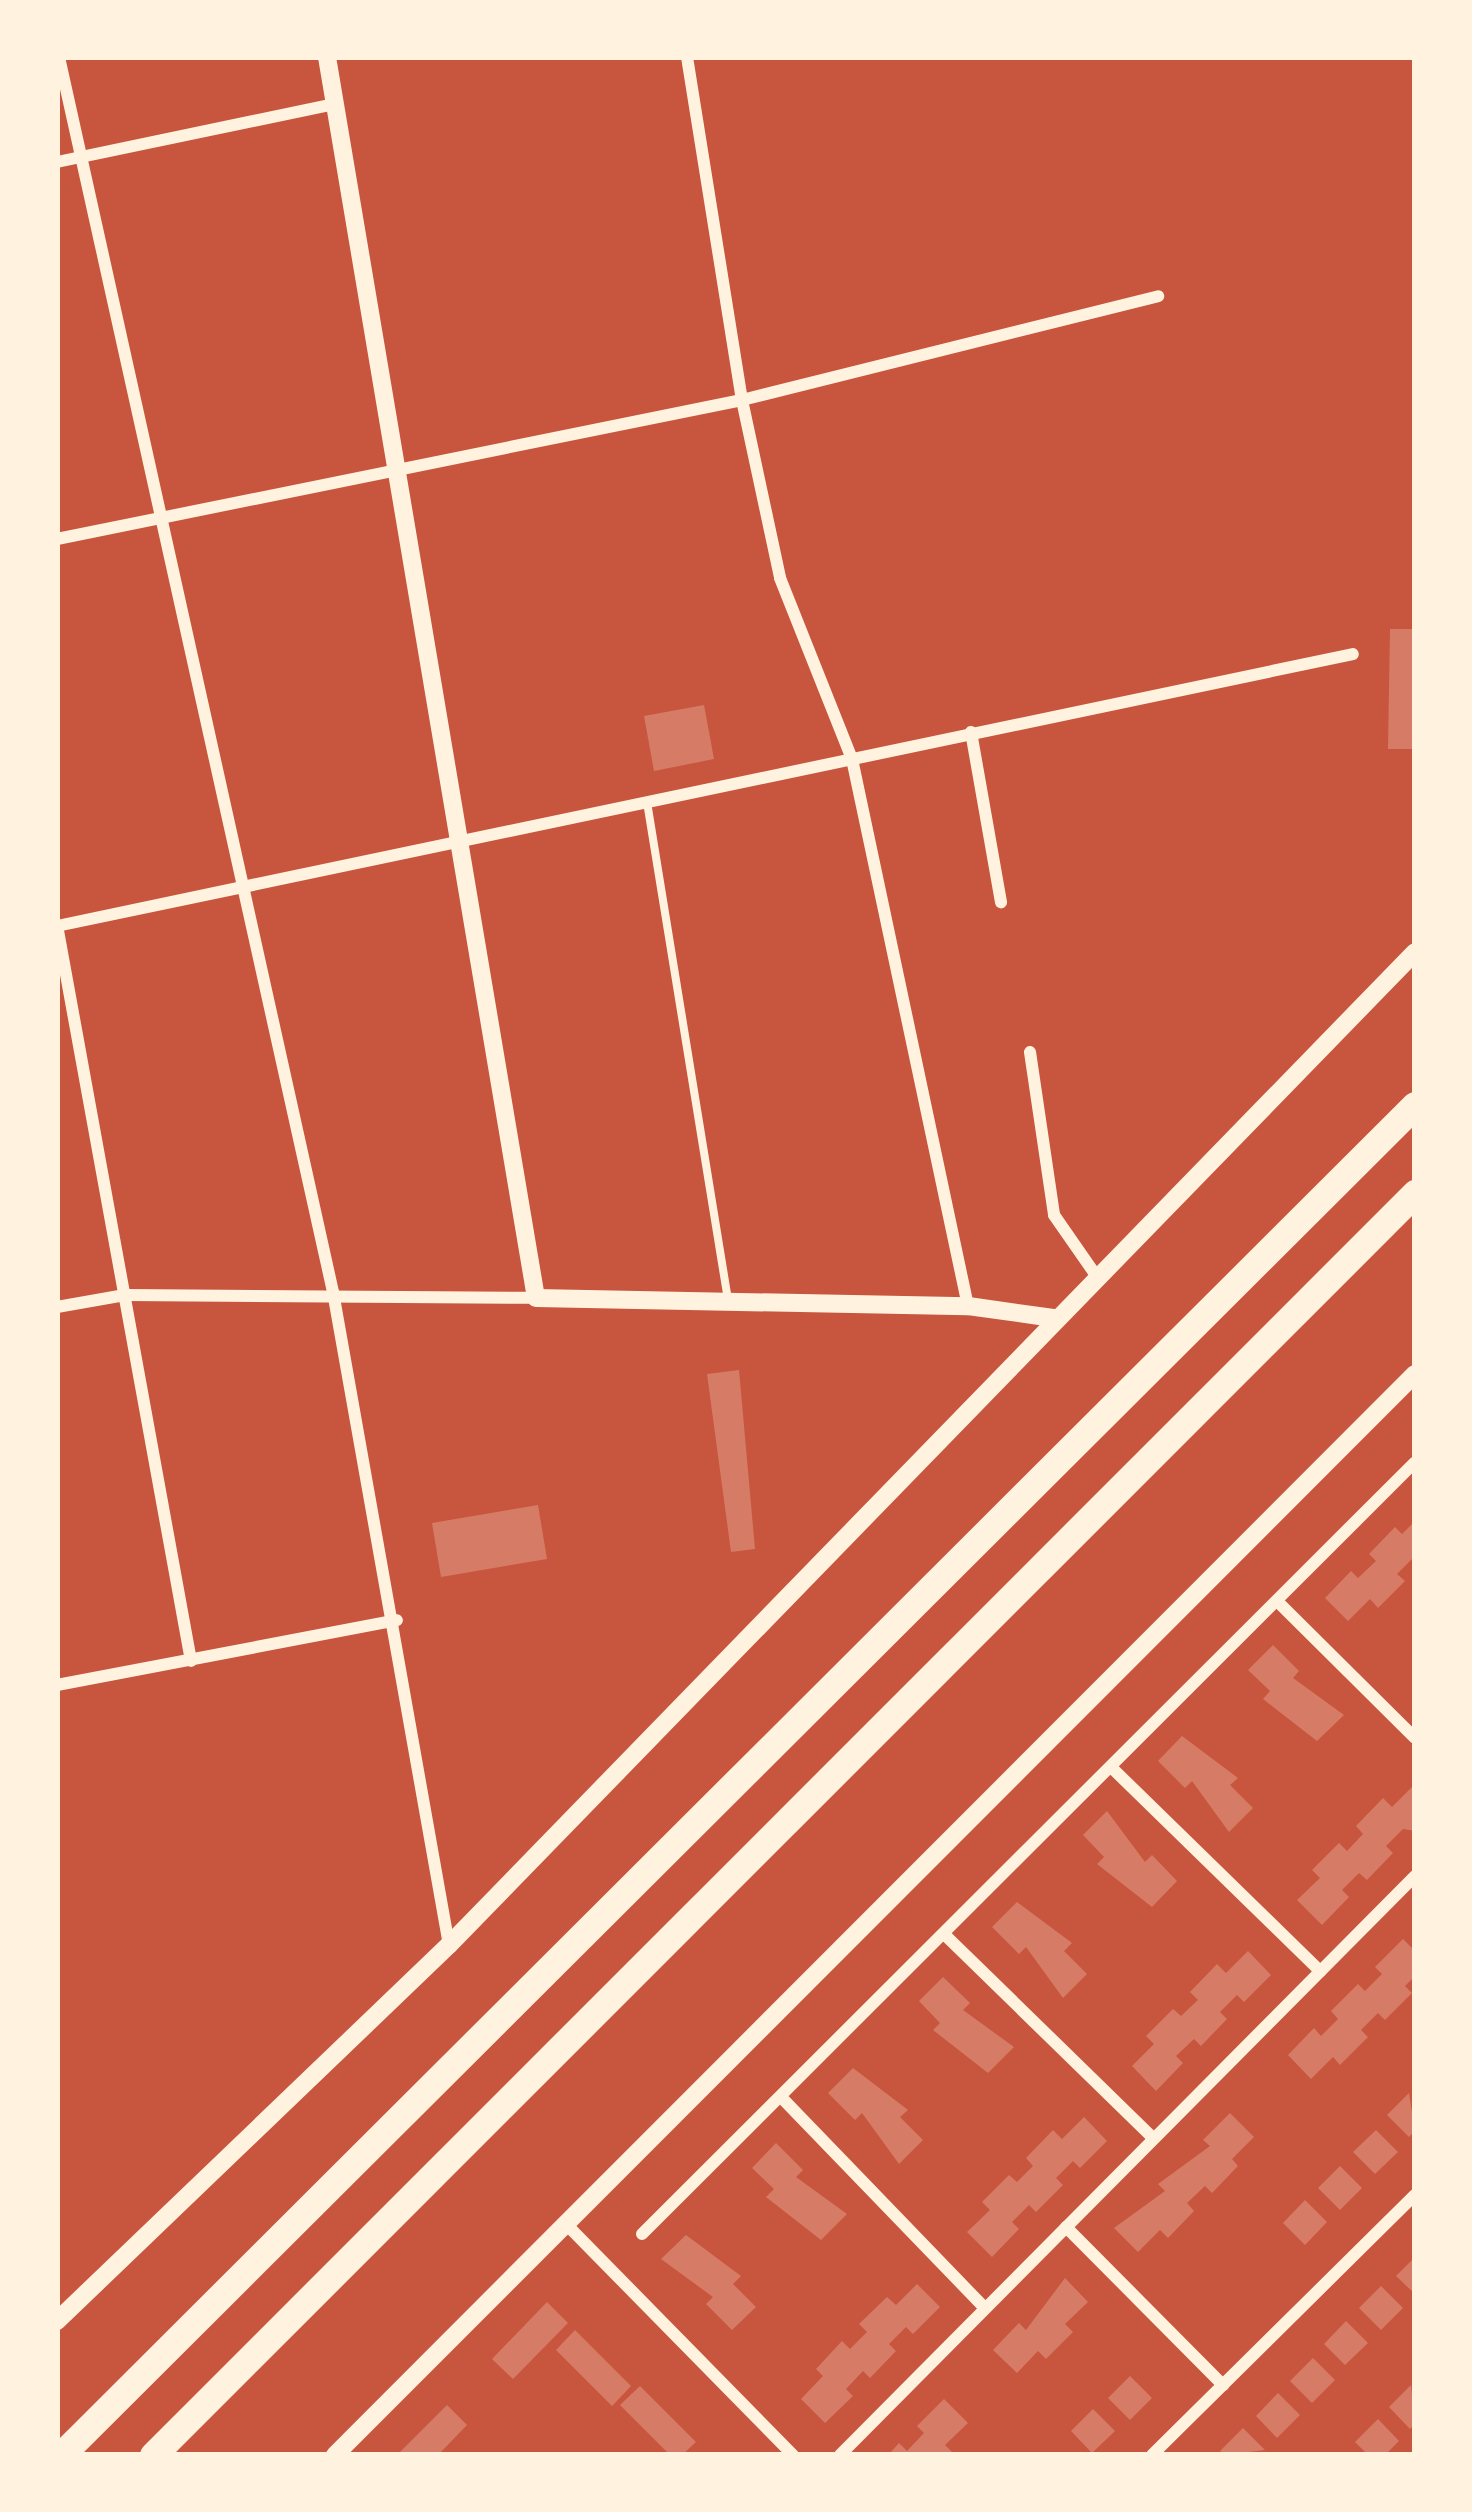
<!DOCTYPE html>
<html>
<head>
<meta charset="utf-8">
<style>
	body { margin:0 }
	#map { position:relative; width:1472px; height:2512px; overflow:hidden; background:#c8553d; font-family:"Archivo Narrow",sans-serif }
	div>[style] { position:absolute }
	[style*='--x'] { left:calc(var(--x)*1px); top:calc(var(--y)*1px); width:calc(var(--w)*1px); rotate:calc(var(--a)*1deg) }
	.building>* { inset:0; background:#d67c66 }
	.service>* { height:8px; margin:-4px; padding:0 4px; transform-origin:4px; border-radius:4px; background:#fff3e0 }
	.minor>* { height:12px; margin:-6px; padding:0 6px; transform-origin:6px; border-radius:6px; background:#fff3e0 }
	.tertiary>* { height:18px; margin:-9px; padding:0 9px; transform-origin:9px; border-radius:9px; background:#fff3e0 }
	.motorway>* { height:27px; margin:-13.5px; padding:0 13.5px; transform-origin:13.5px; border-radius:13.5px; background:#fff3e0 }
	span { translate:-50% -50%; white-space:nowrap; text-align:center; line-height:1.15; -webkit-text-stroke:12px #fff3e0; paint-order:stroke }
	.frame { position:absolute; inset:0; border:60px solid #fff3e0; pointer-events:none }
</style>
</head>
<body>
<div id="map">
	<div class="building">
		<i style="clip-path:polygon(1390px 629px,1415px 629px,1415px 749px,1388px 749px)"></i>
		<i style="clip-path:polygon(704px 705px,714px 759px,654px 771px,644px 716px)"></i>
		<i style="clip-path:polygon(739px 1370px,755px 1549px,731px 1552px,707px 1374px)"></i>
		<i style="clip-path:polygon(538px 1505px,547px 1559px,441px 1577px,432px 1523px)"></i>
		<i style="clip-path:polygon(1415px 1521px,1415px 1556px,1397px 1574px,1405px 1581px,1378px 1608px,1370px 1599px,1348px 1621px,1325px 1598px,1351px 1571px,1358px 1578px,1376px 1561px,1369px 1554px,1395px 1527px,1402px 1534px)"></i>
		<i style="clip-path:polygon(1273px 1645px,1299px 1671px,1293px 1678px,1344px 1715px,1317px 1741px,1263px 1699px,1270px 1691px,1248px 1670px)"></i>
		<i style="clip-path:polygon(1182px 1736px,1238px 1778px,1230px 1785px,1253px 1808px,1229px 1832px,1192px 1781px,1185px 1788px,1158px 1761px)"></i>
		<i style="clip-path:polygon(1415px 1784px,1415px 1831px,1403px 1829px,1386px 1846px,1393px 1853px,1367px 1880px,1359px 1873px,1342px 1890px,1349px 1897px,1322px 1925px,1297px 1900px,1320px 1878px,1312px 1870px,1339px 1843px,1347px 1851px,1363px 1834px,1356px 1826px,1383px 1798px,1392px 1807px)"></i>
		<i style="clip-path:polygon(1107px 1811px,1145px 1862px,1152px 1855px,1177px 1881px,1152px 1907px,1097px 1864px,1104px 1857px,1083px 1835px)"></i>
		<i style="clip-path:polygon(1017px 1902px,1072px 1943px,1064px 1951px,1087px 1974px,1063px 1998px,1026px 1947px,1019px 1954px,992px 1927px)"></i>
		<i style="clip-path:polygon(1403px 1939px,1415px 1951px,1415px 1976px,1405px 1986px,1412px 1993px,1385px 2020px,1378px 2013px,1361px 2030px,1368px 2037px,1340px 2065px,1333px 2057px,1311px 2079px,1288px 2055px,1314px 2028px,1321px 2036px,1338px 2019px,1331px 2011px,1358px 1984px,1365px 1991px,1382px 1974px,1375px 1967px)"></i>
		<i style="clip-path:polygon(1248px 1951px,1271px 1975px,1244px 2002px,1237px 1995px,1220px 2012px,1227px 2019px,1201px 2046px,1194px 2039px,1176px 2056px,1183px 2063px,1156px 2091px,1132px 2066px,1154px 2044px,1146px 2036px,1173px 2009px,1181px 2016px,1198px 2000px,1190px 1992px,1217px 1964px,1226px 1973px)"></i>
		<i style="clip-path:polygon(943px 1977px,970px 2003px,963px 2010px,1014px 2047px,988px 2073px,933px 2030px,940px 2023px,919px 2001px)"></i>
		<i style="clip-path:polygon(853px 2068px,908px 2110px,900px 2117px,923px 2140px,899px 2164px,862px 2113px,855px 2120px,828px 2093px)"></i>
		<i style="clip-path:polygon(1409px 2093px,1415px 2131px,1409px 2137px,1387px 2115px)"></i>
		<i style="clip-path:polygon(1230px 2113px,1254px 2137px,1232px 2159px,1238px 2166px,1212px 2193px,1205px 2186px,1187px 2203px,1194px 2211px,1168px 2238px,1160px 2230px,1138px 2252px,1114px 2228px,1165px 2191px,1158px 2184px,1210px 2146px,1203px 2140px)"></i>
		<i style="clip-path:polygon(1084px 2117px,1107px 2141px,1080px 2168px,1073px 2161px,1056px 2178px,1063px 2185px,1036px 2212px,1029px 2205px,1012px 2222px,1019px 2229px,992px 2257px,967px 2232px,990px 2210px,982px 2202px,1009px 2175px,1017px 2182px,1033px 2166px,1026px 2158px,1053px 2130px,1062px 2139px)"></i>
		<i style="clip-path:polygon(1376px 2130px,1398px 2152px,1375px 2174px,1353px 2152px)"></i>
		<i style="clip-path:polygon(776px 2143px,803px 2170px,796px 2177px,847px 2214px,821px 2240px,766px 2197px,774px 2189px,752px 2168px)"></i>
		<i style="clip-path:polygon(1340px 2166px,1362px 2188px,1340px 2210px,1318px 2188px)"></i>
		<i style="clip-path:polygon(1305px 2200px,1327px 2222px,1305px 2245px,1283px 2223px)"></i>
		<i style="clip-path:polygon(686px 2235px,741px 2276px,733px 2284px,756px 2307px,732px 2330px,706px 2304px,713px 2297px,661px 2259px)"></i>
		<i style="clip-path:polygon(1415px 2257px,1415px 2294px,1396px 2276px)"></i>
		<i style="clip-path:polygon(1065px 2278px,1088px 2302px,1065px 2324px,1073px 2332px,1046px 2359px,1038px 2351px,1017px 2373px,993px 2350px,1019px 2323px,1026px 2330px)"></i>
		<i style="clip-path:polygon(917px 2284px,940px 2307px,913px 2334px,906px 2327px,889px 2344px,896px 2351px,870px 2378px,863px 2371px,846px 2389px,853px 2396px,825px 2423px,801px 2399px,823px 2376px,816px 2369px,842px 2341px,850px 2349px,867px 2332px,859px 2324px,887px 2297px,896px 2305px)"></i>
		<i style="clip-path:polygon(1381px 2286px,1403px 2308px,1381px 2330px,1359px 2308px)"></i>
		<i style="clip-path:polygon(547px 2302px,568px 2323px,513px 2379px,492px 2359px)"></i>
		<i style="clip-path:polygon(1346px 2321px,1368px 2343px,1345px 2365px,1324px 2344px)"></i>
		<i style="clip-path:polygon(575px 2330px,631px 2386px,612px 2406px,556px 2350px)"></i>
		<i style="clip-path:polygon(1313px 2358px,1335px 2380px,1312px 2403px,1290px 2381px)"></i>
		<i style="clip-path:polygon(1130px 2376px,1152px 2398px,1130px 2420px,1108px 2398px)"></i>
		<i style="clip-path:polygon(1411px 2385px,1415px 2424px,1410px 2429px,1389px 2407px)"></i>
		<i style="clip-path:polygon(640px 2386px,696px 2442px,682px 2455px,670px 2455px,620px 2405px)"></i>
		<i style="clip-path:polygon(1278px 2393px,1300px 2415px,1277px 2438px,1256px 2416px)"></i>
		<i style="clip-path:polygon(944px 2399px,968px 2423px,945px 2445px,955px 2455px,888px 2455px,899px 2443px,907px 2451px,924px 2433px,917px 2426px)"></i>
		<i style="clip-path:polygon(447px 2405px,467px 2425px,438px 2455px,397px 2455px)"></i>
		<i style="clip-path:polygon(1093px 2409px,1115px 2431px,1092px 2453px,1071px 2431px)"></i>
		<i style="clip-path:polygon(1378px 2419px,1399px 2441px,1385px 2455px,1368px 2455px,1355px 2442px)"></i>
		<i style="clip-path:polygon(1243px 2428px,1265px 2450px,1225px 2455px,1220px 2451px)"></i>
	</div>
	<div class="service">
		<i style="--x:647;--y:802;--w:505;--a:80.76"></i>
	</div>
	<div class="minor">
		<i style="--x:59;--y:57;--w:1265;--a:77.49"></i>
		<i style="--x:333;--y:1292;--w:663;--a:79.93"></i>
		<i style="--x:687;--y:57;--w:347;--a:80.9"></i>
		<i style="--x:742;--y:400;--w:182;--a:77.9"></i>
		<i style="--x:780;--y:578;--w:195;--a:68.3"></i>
		<i style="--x:852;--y:759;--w:559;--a:78.03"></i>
		<i style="--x:57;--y:162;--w:283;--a:-11.8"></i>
		<i style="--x:57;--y:539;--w:699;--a:-11.47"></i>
		<i style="--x:742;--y:400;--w:429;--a:-14"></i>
		<i style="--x:971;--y:732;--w:173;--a:80"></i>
		<i style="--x:57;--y:925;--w:748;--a:79.68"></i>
		<i style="--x:57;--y:926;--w:1324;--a:-11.85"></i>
		<i style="--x:1030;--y:1052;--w:165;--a:81.6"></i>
		<i style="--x:1054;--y:1215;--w:72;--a:55.2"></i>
		<i style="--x:57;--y:1307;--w:69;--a:-10"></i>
		<i style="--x:125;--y:1295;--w:411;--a:0.4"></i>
		<i style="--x:1278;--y:1602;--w:193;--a:44.8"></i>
		<i style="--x:57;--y:1685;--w:346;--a:-10.8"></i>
		<i style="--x:1112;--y:1768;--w:291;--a:44.3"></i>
		<i style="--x:945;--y:1935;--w:291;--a:44.3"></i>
		<i style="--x:781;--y:2097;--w:293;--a:46"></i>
		<i style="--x:566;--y:2224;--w:324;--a:45.5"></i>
		<i style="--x:1066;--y:2227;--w:223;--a:45.2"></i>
		<i style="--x:642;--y:2234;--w:1092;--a:-44.96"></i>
		<i style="--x:840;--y:2455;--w:816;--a:-45.2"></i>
		<i style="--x:1152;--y:2455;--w:370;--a:-44.7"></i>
	</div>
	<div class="tertiary">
		<i style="--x:327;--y:57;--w:1258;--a:80.44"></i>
		<i style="--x:536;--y:1298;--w:432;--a:1.1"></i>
		<i style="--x:968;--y:1306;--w:86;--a:8"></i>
		<i style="--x:57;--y:2321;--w:543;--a:-43.81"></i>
		<i style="--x:449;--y:1945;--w:1385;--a:-45.79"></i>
		<i style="--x:335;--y:2455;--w:1528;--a:-45.03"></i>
	</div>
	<div class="motorway">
		<i style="--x:61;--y:2455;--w:1912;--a:-44.92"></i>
		<i style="--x:153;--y:2455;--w:1785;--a:-45"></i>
	</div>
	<div class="frame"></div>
</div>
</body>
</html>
